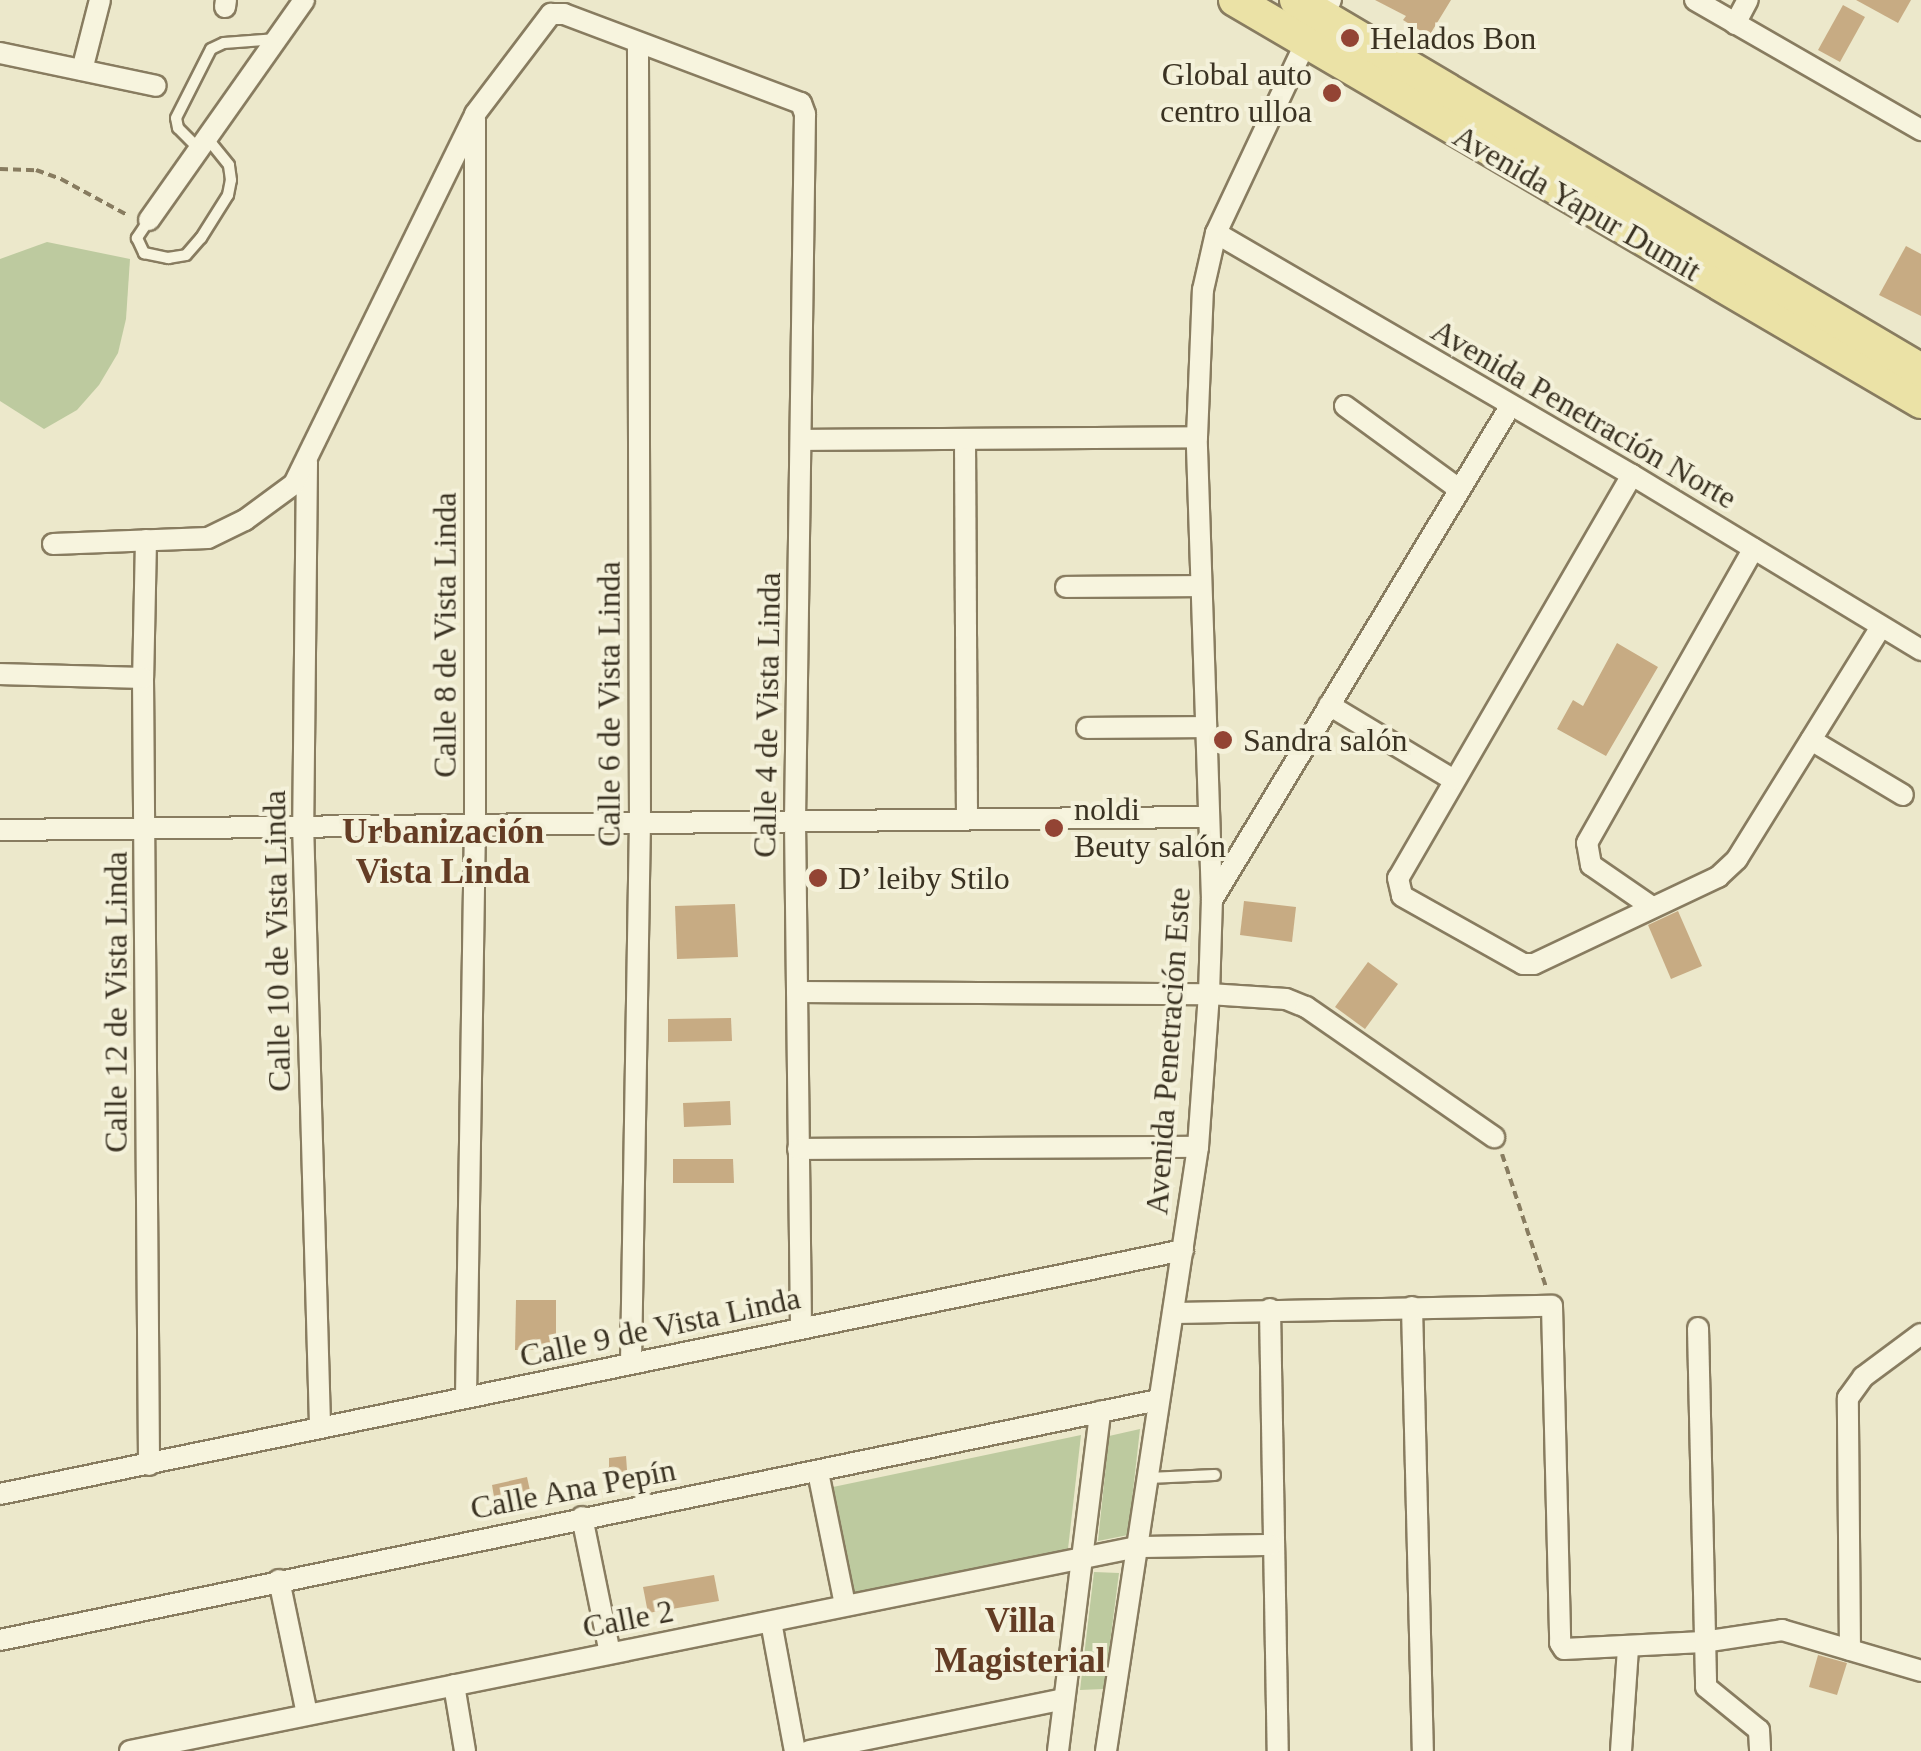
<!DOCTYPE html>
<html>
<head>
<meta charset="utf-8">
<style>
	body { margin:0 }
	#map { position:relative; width:1921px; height:1751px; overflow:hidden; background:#ece8cb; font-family:"Times New Roman",serif }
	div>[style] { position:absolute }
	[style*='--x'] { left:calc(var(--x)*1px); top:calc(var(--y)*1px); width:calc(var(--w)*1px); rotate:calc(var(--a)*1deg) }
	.green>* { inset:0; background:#bdca9f }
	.building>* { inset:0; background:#c7ab83 }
	.path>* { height:4px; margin-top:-2px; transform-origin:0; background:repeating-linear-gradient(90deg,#887c60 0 8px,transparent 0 13px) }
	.roads { filter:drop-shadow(2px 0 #887c60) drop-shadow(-2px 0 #887c60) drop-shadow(0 2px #887c60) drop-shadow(0 -2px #887c60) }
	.service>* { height:10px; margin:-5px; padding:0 5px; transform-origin:5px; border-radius:5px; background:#f7f4de }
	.minor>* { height:20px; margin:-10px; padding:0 10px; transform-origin:10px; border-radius:10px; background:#f7f4de }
	.primary>* { height:32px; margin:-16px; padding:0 16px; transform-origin:16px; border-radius:16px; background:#ebe2a6 }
	.dots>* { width:28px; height:28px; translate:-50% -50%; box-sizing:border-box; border:5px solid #f4f1da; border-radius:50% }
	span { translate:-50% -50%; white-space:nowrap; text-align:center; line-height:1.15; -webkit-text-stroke:8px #f4f1da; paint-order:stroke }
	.poi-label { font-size:32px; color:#3a3222 }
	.left { translate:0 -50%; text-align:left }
	.right { translate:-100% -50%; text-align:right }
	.street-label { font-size:32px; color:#3a3222 }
	.neighbourhood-label { font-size:35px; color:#633c24; font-weight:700 }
</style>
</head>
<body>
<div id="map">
	<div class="green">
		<i style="clip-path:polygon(47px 242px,130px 259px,126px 319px,118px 353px,99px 385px,77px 410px,44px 429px,0 401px,0 259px)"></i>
		<i style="clip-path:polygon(1140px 1429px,1128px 1535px,1098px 1541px,1109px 1436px)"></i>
		<i style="clip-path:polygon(1081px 1435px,1068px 1549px,852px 1593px,833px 1487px)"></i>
		<i style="clip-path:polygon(1094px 1572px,1119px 1573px,1104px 1689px,1080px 1690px)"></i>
	</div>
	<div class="building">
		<i style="clip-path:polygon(1375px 0,1451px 0,1429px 36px,1403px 20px,1406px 16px)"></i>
		<i style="clip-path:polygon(1856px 0,1911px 0,1898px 23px)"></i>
		<i style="clip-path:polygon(1843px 5px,1865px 17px,1840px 62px,1818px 50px)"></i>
		<i style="clip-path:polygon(1906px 246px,1921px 254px,1921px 316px,1879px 295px)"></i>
		<i style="clip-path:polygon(1617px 643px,1658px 667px,1606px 756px,1557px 729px,1573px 700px,1583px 706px)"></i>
		<i style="clip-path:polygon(1244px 901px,1296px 907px,1292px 942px,1240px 935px)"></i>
		<i style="clip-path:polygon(735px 904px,738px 957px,677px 959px,675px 906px)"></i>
		<i style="clip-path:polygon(1678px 911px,1702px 966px,1671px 979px,1648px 925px)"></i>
		<i style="clip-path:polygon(1368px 962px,1398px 984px,1365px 1029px,1335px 1007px)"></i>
		<i style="clip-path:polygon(731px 1018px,732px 1041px,668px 1042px,668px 1019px)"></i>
		<i style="clip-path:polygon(730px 1101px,731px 1125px,684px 1127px,683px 1103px)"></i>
		<i style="clip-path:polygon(673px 1159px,733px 1159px,734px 1183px,673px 1183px)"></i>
		<i style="clip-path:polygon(516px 1300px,556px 1300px,556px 1350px,515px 1350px)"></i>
		<i style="clip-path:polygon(626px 1456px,628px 1484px,606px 1486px,604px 1471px,609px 1467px,609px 1458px)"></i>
		<i style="clip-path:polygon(527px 1477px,532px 1500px,496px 1508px,492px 1485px)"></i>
		<i style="clip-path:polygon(714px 1575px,719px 1601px,648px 1613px,643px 1587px)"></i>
		<i style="clip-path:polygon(1818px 1655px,1847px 1663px,1837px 1695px,1809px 1687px)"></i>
	</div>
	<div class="path">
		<i style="--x:0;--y:169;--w:36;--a:2"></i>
		<i style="--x:36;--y:170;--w:27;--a:20"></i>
		<i style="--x:61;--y:179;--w:77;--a:28.6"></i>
		<i style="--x:1502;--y:1154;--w:140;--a:71.7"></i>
	</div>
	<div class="roads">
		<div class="service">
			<i style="--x:200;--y:150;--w:31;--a:-135"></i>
			<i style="--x:178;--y:128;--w:10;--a:-101"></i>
			<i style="--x:176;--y:118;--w:77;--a:-63.1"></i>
			<i style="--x:211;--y:49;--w:14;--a:-25"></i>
			<i style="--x:224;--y:43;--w:53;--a:-4.3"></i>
			<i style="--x:149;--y:220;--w:22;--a:124"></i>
			<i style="--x:137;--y:238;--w:17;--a:65"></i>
			<i style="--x:144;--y:253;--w:25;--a:12"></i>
			<i style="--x:168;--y:258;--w:18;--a:-9"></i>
			<i style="--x:186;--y:255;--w:23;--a:-49"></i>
			<i style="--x:201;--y:238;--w:51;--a:-57.9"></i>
			<i style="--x:228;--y:195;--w:15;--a:-79"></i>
			<i style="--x:231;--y:180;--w:15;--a:-98"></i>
			<i style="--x:229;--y:165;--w:33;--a:-129"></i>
			<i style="--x:1148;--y:1478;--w:67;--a:-2.6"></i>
		</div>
		<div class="minor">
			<i style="--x:1695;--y:0;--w:261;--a:29.9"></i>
			<i style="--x:225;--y:7;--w:7;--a:-82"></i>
			<i style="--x:1735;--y:24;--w:27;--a:-62"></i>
			<i style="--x:0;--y:53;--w:159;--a:11.9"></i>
			<i style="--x:82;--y:70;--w:72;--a:-75.6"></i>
			<i style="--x:149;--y:220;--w:269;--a:-54.8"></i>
			<i style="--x:1216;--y:233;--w:481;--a:30.2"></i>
			<i style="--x:1632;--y:475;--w:338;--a:31.2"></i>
			<i style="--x:1345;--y:406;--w:142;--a:36.1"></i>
			<i style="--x:965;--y:439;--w:380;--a:89.7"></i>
			<i style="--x:801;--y:440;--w:396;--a:-0.4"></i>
			<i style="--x:307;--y:462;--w:361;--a:90.6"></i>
			<i style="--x:303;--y:823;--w:602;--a:88.38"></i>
			<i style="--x:1632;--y:475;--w:466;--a:120.1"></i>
			<i style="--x:1398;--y:878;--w:18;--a:77"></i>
			<i style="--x:1402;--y:896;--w:139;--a:29.3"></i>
			<i style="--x:1523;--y:964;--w:11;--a:0"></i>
			<i style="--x:1534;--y:964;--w:204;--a:-25.3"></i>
			<i style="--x:1718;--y:877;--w:26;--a:-43"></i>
			<i style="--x:1737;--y:859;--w:273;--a:-58.2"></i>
			<i style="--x:146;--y:540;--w:138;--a:91.2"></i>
			<i style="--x:143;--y:678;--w:787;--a:89.56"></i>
			<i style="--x:53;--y:544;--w:155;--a:-2.2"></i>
			<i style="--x:208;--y:538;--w:41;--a:-25.9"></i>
			<i style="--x:245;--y:520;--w:61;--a:-36.3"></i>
			<i style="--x:294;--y:484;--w:412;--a:-63.9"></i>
			<i style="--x:475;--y:114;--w:126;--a:-52.8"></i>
			<i style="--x:551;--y:14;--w:13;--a:0"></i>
			<i style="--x:564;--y:14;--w:253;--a:20.6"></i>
			<i style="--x:801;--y:103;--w:12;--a:70"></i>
			<i style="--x:805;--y:114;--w:707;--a:90.81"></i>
			<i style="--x:795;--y:821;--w:507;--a:89.32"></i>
			<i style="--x:1066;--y:587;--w:135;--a:-0.4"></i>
			<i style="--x:0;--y:674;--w:143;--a:1.6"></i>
			<i style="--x:1329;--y:705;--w:144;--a:31"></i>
			<i style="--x:1087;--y:728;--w:118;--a:-0.5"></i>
			<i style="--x:1811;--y:740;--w:107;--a:30.9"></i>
			<i style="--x:0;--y:830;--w:1207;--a:-0.62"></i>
			<i style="--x:1212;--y:900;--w:578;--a:-58.87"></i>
			<i style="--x:1652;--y:907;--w:74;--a:-145.5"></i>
			<i style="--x:1591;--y:865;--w:22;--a:-100"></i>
			<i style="--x:1587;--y:843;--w:338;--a:-60.5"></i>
			<i style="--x:797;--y:992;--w:412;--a:0.3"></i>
			<i style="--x:1209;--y:994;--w:77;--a:3.7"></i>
			<i style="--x:1286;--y:999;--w:22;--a:22"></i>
			<i style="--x:1306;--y:1007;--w:229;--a:34.7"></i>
			<i style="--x:798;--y:1149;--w:400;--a:-0.3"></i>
			<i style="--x:1412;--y:1307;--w:444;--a:88.6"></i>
			<i style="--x:1270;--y:1309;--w:442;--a:89"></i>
			<i style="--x:1173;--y:1313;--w:379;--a:-1.1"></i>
			<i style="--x:1552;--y:1306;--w:337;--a:88.6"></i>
			<i style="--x:1560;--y:1643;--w:7;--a:56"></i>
			<i style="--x:1564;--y:1649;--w:139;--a:-2.9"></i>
			<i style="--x:1703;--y:1642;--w:80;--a:-8.6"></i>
			<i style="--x:1782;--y:1630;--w:145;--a:16.4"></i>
			<i style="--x:1698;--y:1328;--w:359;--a:88.7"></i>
			<i style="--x:1706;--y:1687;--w:68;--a:39.1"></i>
			<i style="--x:1759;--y:1730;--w:21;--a:87"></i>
			<i style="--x:631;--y:1363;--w:540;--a:-89.05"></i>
			<i style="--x:640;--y:823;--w:779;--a:-90.15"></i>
			<i style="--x:466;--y:1397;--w:573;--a:-89.1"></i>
			<i style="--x:475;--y:824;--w:705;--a:-90"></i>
			<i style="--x:818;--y:1472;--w:136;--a:78.5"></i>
			<i style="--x:0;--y:1494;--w:1208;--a:-11.65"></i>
			<i style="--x:582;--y:1517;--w:139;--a:78.4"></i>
			<i style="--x:279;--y:1580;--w:137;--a:78.2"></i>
			<i style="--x:771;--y:1622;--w:131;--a:79.5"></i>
			<i style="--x:0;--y:1640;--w:1183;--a:-11.71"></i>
			<i style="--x:1850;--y:1650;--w:252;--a:-90.5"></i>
			<i style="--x:1848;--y:1398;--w:26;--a:-54"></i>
			<i style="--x:1863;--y:1377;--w:72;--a:-36.6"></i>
			<i style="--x:454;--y:1685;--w:67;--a:80.5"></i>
			<i style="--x:130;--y:1751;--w:1027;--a:-11.45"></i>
			<i style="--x:1137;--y:1547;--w:134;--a:-0.9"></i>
			<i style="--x:809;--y:1751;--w:260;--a:-11.5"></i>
			<i style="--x:1058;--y:1751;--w:342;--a:-82.9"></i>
			<i style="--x:1106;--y:1751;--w:611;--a:-81.34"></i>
			<i style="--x:1198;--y:1147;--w:153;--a:-85.9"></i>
			<i style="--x:1209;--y:994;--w:94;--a:-88.2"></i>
			<i style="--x:1212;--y:900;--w:463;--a:-91.9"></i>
			<i style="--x:1197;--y:437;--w:147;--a:-87.7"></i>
			<i style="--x:1203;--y:290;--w:58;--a:-77.2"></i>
			<i style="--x:1216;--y:233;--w:209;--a:-64.8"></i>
			<i style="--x:1305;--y:44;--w:51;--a:-59.4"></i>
			<i style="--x:1621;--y:1751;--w:103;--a:-86.1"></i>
		</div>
		<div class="primary">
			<i style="--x:1235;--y:0;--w:795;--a:30.37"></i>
			<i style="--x:1296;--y:0;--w:726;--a:30.63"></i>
		</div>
	</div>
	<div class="dots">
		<i style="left:1350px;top:38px;background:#934434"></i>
		<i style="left:1332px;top:93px;background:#934434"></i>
		<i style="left:1223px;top:740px;background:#934434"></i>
		<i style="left:1054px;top:828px;background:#934434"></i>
		<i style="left:818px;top:878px;background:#934434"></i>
	</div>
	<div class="poi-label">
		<span class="left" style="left:1370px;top:38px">Helados Bon</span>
		<span class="right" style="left:1312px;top:93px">Global auto<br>centro ulloa</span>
		<span class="left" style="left:1243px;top:740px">Sandra salón</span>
		<span class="left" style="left:1074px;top:828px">noldi<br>Beuty salón</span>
		<span class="left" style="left:838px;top:878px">D’ leiby Stilo</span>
	</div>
	<div class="street-label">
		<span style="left:1577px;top:203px;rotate:30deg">Avenida Yapur Dumit</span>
		<span style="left:1584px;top:414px;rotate:30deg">Avenida Penetración Norte</span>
		<span style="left:445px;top:635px;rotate:-90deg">Calle 8 de Vista Linda</span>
		<span style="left:609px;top:704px;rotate:-90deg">Calle 6 de Vista Linda</span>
		<span style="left:767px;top:715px;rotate:-89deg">Calle 4 de Vista Linda</span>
		<span style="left:277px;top:941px;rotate:-91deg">Calle 10 de Vista Linda</span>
		<span style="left:116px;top:1002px;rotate:-90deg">Calle 12 de Vista Linda</span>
		<span style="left:1168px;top:1051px;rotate:-86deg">Avenida Penetración Este</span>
		<span style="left:660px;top:1327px;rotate:-12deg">Calle 9 de Vista Linda</span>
		<span style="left:573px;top:1489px;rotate:-11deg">Calle Ana Pepín</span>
		<span style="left:628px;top:1619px;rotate:-11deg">Calle 2</span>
	</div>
	<div class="neighbourhood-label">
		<span style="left:443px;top:852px">Urbanización<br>Vista Linda</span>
		<span style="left:1020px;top:1641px">Villa<br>Magisterial</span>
	</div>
</div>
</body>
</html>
